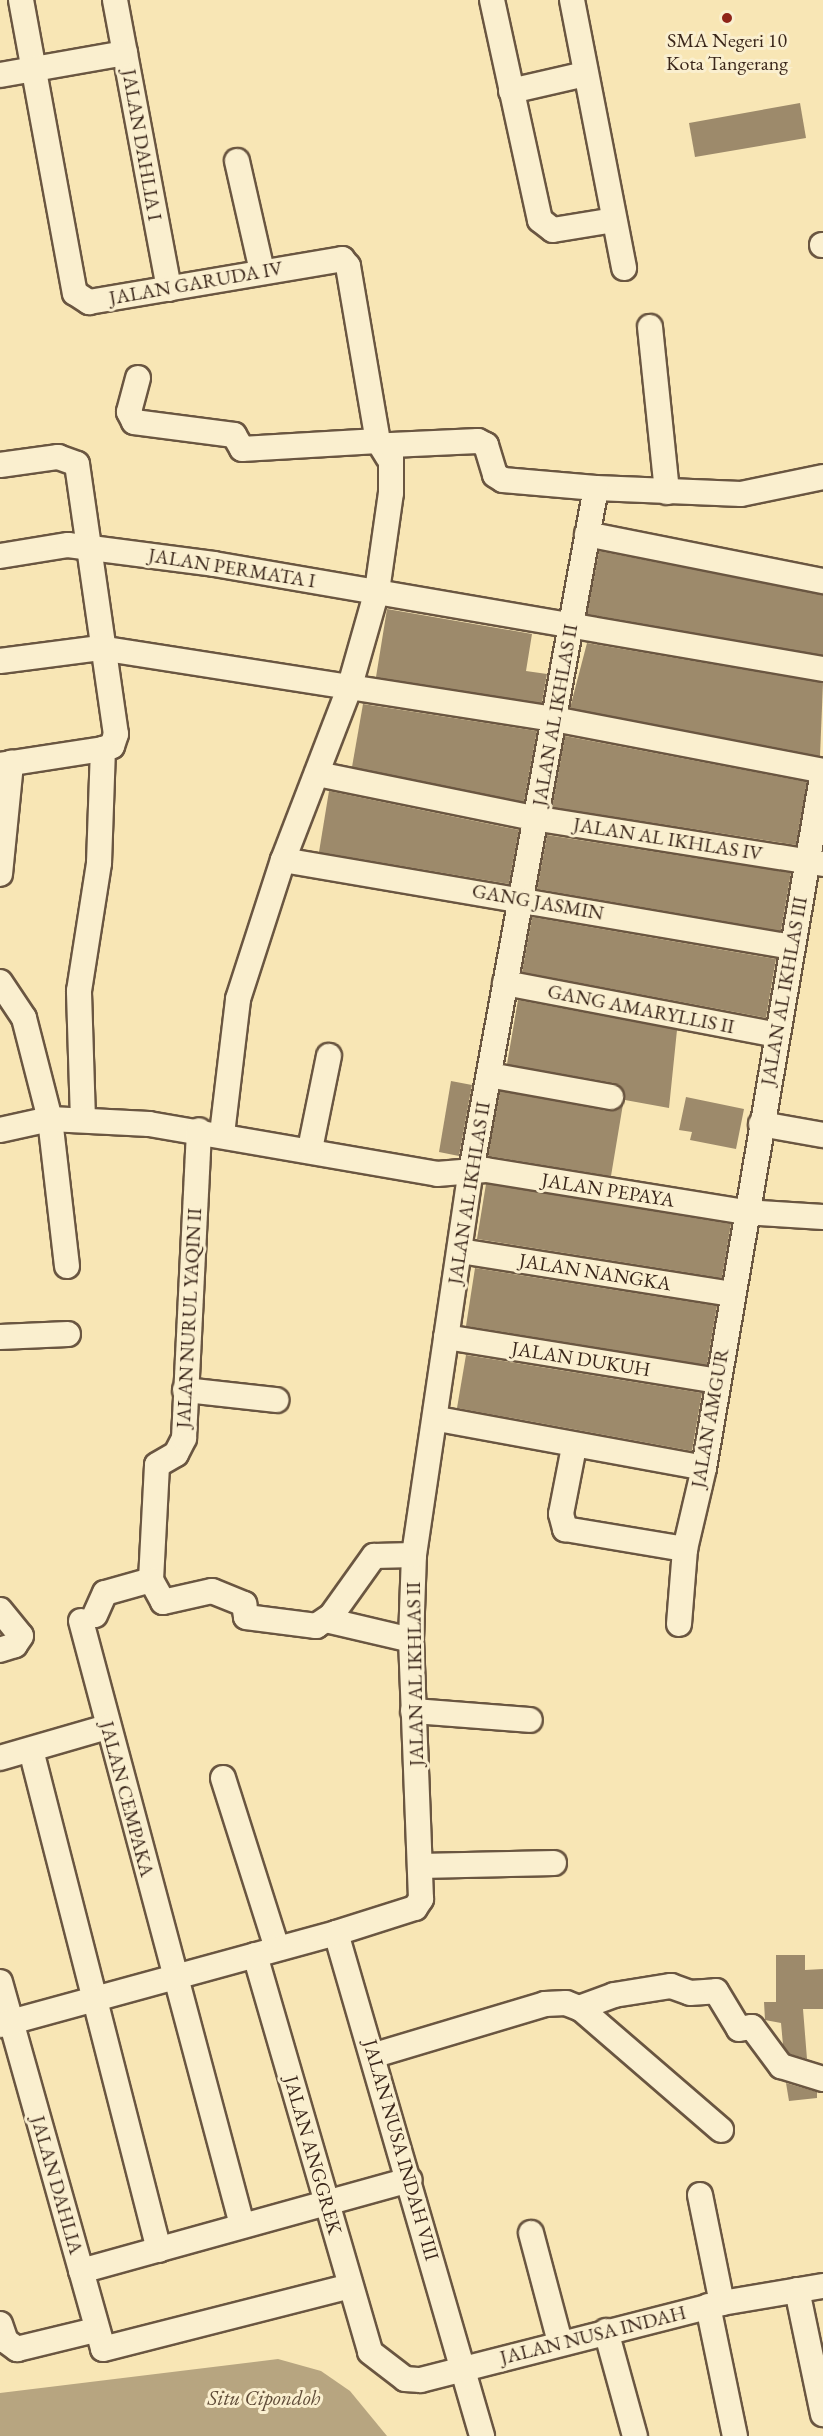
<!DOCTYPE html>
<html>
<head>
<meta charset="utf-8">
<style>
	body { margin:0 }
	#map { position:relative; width:823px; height:2436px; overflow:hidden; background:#f8e6b5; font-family:"EB Garamond",serif }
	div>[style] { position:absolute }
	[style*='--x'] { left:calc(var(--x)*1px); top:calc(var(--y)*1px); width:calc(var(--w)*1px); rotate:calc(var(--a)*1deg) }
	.water>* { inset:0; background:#b7a580 }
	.building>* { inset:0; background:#9d8a6b }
	.roads { filter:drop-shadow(2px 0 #6a5641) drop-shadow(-2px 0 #6a5641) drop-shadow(0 2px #6a5641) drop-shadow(0 -2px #6a5641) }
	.minor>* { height:24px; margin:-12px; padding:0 12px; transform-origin:12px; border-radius:12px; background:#faefcf }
	.dots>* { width:16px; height:16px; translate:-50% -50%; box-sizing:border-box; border:3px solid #faefcf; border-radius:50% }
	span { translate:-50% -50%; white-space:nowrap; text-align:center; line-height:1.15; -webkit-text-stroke:6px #faefcf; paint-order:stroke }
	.poi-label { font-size:20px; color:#3a261a }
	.street-label { font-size:20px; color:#3a261a }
	.water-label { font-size:21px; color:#604c39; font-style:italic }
</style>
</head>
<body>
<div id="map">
	<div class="water">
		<i style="clip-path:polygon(278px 2359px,321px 2371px,350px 2391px,387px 2436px,0 2436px,0 2393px)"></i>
	</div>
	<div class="building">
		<i style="clip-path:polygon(800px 103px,806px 138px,695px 157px,689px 123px)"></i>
		<i style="clip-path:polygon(599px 551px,823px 595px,823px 655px,587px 614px)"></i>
		<i style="clip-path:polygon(387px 609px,532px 634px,526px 671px,547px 674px,542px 703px,376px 677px)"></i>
		<i style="clip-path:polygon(587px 643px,823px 683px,820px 756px,570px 708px)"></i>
		<i style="clip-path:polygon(363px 704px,537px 731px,524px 802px,352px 767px)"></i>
		<i style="clip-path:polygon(565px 736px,807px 782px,796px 845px,552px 807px)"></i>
		<i style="clip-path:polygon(329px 791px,519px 830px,509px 884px,319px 852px)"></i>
		<i style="clip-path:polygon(547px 835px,791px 873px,781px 931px,537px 889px)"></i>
		<i style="clip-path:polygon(532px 917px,776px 959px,766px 1018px,522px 972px)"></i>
		<i style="clip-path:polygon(518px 1000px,677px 1030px,669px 1108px,625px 1100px,614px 1083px,507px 1064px)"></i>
		<i style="clip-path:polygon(451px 1081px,472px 1085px,459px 1156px,439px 1152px)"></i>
		<i style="clip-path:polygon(500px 1091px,608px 1111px,623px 1104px,611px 1176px,488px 1156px)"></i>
		<i style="clip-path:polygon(686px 1097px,744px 1109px,736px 1149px,690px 1140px,692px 1132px,679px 1130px)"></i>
		<i style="clip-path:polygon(486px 1184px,731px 1224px,722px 1278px,477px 1239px)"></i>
		<i style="clip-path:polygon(475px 1268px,717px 1306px,707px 1365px,466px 1326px)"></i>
		<i style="clip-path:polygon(466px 1355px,702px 1393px,692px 1451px,457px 1408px)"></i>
		<i style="clip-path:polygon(776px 1955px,805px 1955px,805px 1970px,823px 1969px,823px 2009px,803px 2009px,807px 2059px,790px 2054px,783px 2045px,781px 2023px,765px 2020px,764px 2002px,776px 2002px)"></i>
		<i style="clip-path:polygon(786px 2083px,817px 2092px,817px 2098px,789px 2101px)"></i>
	</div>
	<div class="roads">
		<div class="minor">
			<i style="--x:21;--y:0;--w:298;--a:79.6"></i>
			<i style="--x:75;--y:293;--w:17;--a:33"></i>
			<i style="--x:89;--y:302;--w:257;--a:-9.6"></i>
			<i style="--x:342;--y:259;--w:9;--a:49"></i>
			<i style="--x:348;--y:266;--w:178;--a:80.3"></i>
			<i style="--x:378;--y:441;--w:19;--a:58"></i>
			<i style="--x:115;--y:0;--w:294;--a:79.4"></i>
			<i style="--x:492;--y:0;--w:225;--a:77.7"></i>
			<i style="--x:540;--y:220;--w:16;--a:38"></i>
			<i style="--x:553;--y:230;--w:62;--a:-9.3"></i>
			<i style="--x:572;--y:0;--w:273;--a:79"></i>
			<i style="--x:0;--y:75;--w:127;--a:-10"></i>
			<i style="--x:511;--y:91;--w:76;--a:-12.9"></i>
			<i style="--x:237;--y:161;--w:113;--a:77.2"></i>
			<i style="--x:822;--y:245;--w:1;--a:0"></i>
			<i style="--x:650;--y:327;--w:166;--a:84.1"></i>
			<i style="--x:138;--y:378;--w:35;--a:105"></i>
			<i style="--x:129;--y:412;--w:11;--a:63"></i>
			<i style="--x:134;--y:422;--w:101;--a:7.4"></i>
			<i style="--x:234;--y:435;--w:16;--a:60"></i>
			<i style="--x:242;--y:449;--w:136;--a:-3.4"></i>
			<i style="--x:0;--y:465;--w:59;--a:-7.9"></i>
			<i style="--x:58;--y:457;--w:20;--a:20"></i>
			<i style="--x:77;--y:464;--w:273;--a:81.8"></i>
			<i style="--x:116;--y:734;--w:13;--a:108"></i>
			<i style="--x:112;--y:746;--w:9;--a:162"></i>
			<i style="--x:103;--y:749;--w:104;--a:171.2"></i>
			<i style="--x:587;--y:534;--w:241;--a:11.3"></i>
			<i style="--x:0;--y:556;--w:69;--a:-9.2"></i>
			<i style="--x:68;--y:545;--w:147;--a:7.4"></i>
			<i style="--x:214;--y:564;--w:618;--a:9.78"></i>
			<i style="--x:0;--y:661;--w:101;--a:-7.4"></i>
			<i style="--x:100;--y:648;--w:460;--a:8.9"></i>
			<i style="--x:554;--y:719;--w:274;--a:10.9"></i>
			<i style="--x:317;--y:774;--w:220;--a:11.5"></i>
			<i style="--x:533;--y:818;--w:294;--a:9"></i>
			<i style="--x:283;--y:860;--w:516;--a:9.7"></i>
			<i style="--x:0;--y:874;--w:112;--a:-84.3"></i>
			<i style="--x:0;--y:982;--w:43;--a:56.3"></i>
			<i style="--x:24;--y:1018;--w:104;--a:75.6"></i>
			<i style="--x:50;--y:1119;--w:148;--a:83.4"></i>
			<i style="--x:505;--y:983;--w:277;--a:10.8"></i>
			<i style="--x:489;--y:1075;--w:124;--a:10.2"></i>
			<i style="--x:83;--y:1120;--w:129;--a:-91.8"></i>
			<i style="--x:79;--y:991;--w:130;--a:-81.1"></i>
			<i style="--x:99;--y:863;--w:114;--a:-88"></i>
			<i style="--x:761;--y:1124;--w:63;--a:10.1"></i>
			<i style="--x:0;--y:1130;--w:51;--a:-12.4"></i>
			<i style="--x:50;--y:1119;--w:99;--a:2.9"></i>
			<i style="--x:149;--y:1124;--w:292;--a:9.8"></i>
			<i style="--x:437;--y:1174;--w:49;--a:-4.7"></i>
			<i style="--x:486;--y:1170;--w:261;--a:9.2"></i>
			<i style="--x:744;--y:1212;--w:79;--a:3.6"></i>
			<i style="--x:222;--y:1134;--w:136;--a:-83.2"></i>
			<i style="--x:238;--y:999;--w:146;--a:-72.1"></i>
			<i style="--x:283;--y:860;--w:183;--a:-68.9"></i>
			<i style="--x:349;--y:689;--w:102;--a:-74.1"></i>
			<i style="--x:377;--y:591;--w:99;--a:-81.9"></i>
			<i style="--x:391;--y:493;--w:48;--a:-90"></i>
			<i style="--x:391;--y:445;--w:87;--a:-2.6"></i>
			<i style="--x:478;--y:441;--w:9;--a:27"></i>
			<i style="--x:486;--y:445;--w:31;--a:73"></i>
			<i style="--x:495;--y:475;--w:9;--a:32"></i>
			<i style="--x:503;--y:480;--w:93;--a:4.9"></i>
			<i style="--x:596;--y:488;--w:145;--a:2.4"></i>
			<i style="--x:741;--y:494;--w:84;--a:-11.7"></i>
			<i style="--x:310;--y:1149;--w:95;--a:-78.5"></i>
			<i style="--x:460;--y:1251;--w:273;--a:9"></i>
			<i style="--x:0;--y:1337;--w:68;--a:-2.5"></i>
			<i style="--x:446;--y:1337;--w:275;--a:9.2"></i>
			<i style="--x:185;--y:1390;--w:92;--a:6.3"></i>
			<i style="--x:438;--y:1419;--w:270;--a:10.4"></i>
			<i style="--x:574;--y:1447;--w:68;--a:101"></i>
			<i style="--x:561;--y:1514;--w:16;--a:75"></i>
			<i style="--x:565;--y:1529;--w:122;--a:9.5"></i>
			<i style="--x:151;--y:1580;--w:115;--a:-87"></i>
			<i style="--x:157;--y:1465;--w:22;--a:-30"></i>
			<i style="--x:176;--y:1454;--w:18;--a:-63"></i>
			<i style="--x:184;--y:1438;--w:308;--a:-87.2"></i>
			<i style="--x:0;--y:1610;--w:33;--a:51"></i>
			<i style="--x:21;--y:1636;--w:11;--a:124"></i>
			<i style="--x:15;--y:1645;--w:16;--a:162"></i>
			<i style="--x:95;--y:1615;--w:24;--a:-66"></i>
			<i style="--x:105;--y:1593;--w:48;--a:-15.8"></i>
			<i style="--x:151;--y:1580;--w:25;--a:61"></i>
			<i style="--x:163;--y:1602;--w:50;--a:-12.7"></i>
			<i style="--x:212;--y:1591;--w:35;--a:22"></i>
			<i style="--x:244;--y:1604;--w:13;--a:81"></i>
			<i style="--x:246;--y:1617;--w:71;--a:7.3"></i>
			<i style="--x:316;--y:1626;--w:18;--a:-34"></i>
			<i style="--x:331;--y:1616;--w:74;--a:-54.4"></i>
			<i style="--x:374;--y:1556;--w:40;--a:-1.4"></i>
			<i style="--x:326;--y:1620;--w:87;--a:13.2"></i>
			<i style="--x:81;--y:1621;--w:625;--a:75.07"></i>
			<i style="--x:679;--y:1624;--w:75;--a:-85.4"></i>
			<i style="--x:685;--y:1549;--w:83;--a:-76.8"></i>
			<i style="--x:704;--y:1468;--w:707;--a:-80.31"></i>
			<i style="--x:413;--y:1711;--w:117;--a:4.4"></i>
			<i style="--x:31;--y:1750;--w:516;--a:75.64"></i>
			<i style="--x:0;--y:1758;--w:111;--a:-16.2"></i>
			<i style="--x:223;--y:1778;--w:178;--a:72.4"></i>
			<i style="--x:421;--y:1866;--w:133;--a:-1.3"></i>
			<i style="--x:336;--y:1933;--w:524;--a:73.81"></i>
			<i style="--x:255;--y:1955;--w:413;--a:73.8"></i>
			<i style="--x:370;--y:2352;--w:44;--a:37.6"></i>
			<i style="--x:405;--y:2379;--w:16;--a:4"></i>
			<i style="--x:421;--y:2380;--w:311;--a:-14.3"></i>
			<i style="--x:722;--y:2303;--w:102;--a:-9.6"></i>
			<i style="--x:0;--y:1982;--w:381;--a:74.3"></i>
			<i style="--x:103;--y:2349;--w:255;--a:-14.3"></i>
			<i style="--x:579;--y:2008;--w:37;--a:-20"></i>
			<i style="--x:614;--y:1995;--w:58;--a:-9"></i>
			<i style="--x:671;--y:1986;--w:20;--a:20"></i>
			<i style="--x:690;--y:1993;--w:26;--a:-4"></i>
			<i style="--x:716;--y:1991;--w:44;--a:58.8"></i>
			<i style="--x:739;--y:2029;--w:13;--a:-9"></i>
			<i style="--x:752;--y:2027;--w:49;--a:53.4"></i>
			<i style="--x:781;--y:2066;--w:44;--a:17.2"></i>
			<i style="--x:0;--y:2025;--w:348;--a:-15.3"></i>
			<i style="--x:336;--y:1933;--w:83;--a:-17.6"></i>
			<i style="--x:415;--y:1908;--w:11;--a:-56"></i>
			<i style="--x:421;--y:1899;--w:259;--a:-92.2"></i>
			<i style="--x:411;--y:1640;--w:85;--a:-88"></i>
			<i style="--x:414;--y:1555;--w:388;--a:-81.6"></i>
			<i style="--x:471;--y:1171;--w:694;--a:-79.63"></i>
			<i style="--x:375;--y:2055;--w:177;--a:-16.7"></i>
			<i style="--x:545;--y:2004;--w:21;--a:-3"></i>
			<i style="--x:566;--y:2003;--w:16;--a:22"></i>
			<i style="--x:581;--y:2009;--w:185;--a:40.8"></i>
			<i style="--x:700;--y:2195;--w:110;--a:78.5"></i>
			<i style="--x:531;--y:2233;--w:113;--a:75.1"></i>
			<i style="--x:81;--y:2271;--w:341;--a:-15.5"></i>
			<i style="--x:797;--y:2290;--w:127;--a:78.2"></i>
			<i style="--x:708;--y:2306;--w:133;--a:78.3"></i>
			<i style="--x:0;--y:2324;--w:18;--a:71"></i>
			<i style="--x:6;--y:2341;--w:14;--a:36"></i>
			<i style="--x:17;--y:2349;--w:80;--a:-13.7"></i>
			<i style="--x:606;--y:2331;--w:109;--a:74.6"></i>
		</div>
	</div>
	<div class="dots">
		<i style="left:727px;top:18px;background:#8f2418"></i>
	</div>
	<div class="poi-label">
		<span style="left:727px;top:52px">SMA Negeri 10<br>Kota Tangerang</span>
	</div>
	<div class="street-label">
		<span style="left:142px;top:145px;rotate:80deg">JALAN DAHLIA I</span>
		<span style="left:196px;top:283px;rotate:-10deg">JALAN GARUDA IV</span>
		<span style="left:232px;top:568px;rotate:9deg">JALAN PERMATA I</span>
		<span style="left:555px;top:715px;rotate:-80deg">JALAN AL IKHLAS II</span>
		<span style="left:668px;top:839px;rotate:9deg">JALAN AL IKHLAS IV</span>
		<span style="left:538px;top:902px;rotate:10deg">GANG JASMIN</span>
		<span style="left:784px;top:991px;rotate:-80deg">JALAN AL IKHLAS III</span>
		<span style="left:641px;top:1009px;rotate:11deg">GANG AMARYLLIS II</span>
		<span style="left:608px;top:1190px;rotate:9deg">JALAN PEPAYA</span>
		<span style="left:469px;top:1193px;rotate:-81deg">JALAN AL IKHLAS II</span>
		<span style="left:595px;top:1272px;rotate:9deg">JALAN NANGKA</span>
		<span style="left:189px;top:1318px;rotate:-87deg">JALAN NURUL YAQIN II</span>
		<span style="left:581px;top:1359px;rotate:9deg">JALAN DUKUH</span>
		<span style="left:710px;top:1418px;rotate:-80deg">JALAN AMGUR</span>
		<span style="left:415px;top:1674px;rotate:-91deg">JALAN AL IKHLAS II</span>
		<span style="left:127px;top:1799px;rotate:75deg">JALAN CEMPAKA</span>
		<span style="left:401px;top:2150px;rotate:74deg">JALAN NUSA INDAH VIII</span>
		<span style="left:313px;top:2155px;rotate:74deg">JALAN ANGGREK</span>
		<span style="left:57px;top:2185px;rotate:74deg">JALAN DAHLIA</span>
		<span style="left:593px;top:2335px;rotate:-14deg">JALAN NUSA INDAH</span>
	</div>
	<div class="water-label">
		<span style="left:264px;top:2398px">Situ Cipondoh</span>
	</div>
</div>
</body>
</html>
